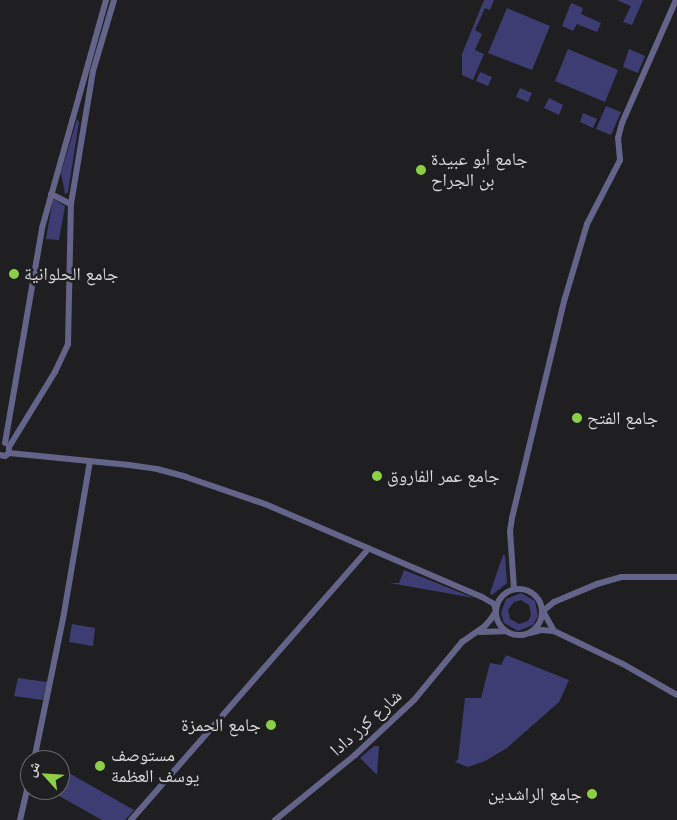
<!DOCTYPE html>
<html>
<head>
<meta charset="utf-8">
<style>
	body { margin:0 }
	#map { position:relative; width:677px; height:820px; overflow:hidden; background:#1f1f22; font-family:"DM Sans","Noto Naskh Arabic",sans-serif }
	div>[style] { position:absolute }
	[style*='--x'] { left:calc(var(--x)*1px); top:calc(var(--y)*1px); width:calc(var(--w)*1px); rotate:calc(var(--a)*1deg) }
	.green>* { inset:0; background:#3d3d73 }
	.secondary>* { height:6px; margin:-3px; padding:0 3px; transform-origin:3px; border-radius:3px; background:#64638a }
	.secondary>.ring { margin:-3px; padding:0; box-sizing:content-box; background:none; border:6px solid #64638a; border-radius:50% }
	.dots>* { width:14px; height:14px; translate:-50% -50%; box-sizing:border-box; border:2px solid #1f1f22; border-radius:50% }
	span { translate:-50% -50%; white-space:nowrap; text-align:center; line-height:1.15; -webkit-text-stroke:5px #1f1f22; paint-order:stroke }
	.poi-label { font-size:18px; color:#dadadc }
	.left { translate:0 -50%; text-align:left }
	.right { translate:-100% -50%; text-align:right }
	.street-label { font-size:18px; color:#dadadc }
	.north { position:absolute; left:20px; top:750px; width:50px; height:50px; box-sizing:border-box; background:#1f1f22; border:1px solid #6a6a6c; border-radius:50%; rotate:296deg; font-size:14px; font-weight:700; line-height:20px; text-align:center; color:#dadadc }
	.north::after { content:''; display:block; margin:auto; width:18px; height:22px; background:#8cce45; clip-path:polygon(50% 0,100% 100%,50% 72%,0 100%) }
</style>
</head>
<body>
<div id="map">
	<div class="green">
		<i style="clip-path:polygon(484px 0,494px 0,490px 10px,485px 8px,475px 30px,482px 34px,475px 50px,484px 54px,473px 80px,462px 75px,462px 54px)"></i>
		<i style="clip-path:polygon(617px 0,643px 0,632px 25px,623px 22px,631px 6px)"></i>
		<i style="clip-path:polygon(571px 3px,583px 8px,581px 14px,601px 23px,597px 32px,577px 24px,573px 31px,562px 26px)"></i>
		<i style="clip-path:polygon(507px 8px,550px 26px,532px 70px,488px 53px)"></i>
		<i style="clip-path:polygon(568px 49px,618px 70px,605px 102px,555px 81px)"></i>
		<i style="clip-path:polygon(629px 49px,645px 56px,638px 73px,623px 67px)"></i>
		<i style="clip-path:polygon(480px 72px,492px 77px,488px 86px,476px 81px)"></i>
		<i style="clip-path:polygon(520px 88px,532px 93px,528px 102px,516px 97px)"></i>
		<i style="clip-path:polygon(549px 98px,563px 105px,559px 115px,544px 108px)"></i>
		<i style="clip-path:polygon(606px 106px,621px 112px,611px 135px,596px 129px)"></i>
		<i style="clip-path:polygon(583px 113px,597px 119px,593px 128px,580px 122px)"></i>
		<i style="clip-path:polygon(77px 119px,79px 122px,68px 192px,65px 194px,61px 173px)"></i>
		<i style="clip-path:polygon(53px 199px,65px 206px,59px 240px,46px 239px)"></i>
		<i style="clip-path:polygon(503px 555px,505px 555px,507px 583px,492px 595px,490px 593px)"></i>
		<i style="clip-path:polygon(404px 570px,474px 598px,390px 583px,399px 583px)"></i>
		<i style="clip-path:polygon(evenodd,521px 593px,535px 601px,538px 616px,533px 625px,518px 631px,504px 623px,501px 613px,506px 599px,521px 593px,521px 600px,529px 605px,531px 615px,528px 621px,519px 624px,510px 619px,508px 610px,514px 602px,521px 600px)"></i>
		<i style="clip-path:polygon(72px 624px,95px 628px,93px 646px,69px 642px)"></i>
		<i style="clip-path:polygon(506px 655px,569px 680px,559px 702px,507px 748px,485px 761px,468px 767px,455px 762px,458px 760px,465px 698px,481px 698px,490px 663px,501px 665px)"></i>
		<i style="clip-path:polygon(18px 678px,47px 682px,43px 700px,14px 696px)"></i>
		<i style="clip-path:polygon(374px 746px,379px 746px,377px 775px,360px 758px)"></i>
		<i style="clip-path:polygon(60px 768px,134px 810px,125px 820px,102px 820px,52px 792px,43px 790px,60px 790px)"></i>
	</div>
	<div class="secondary">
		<i style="--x:51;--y:194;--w:22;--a:27"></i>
		<i style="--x:5;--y:443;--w:218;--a:-80.2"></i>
		<i style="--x:42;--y:228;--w:237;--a:-74.3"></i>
		<i style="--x:9;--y:453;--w:121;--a:5.7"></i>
		<i style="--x:129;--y:465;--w:28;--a:8"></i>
		<i style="--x:157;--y:469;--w:30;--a:15"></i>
		<i style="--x:186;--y:477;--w:83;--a:18.9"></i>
		<i style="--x:265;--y:504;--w:236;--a:23.2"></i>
		<i style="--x:482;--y:597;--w:14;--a:30"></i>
		<i style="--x:494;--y:604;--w:7;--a:74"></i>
		<i style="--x:496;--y:611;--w:9;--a:122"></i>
		<i style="--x:491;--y:619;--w:9;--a:131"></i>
		<i style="--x:485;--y:626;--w:28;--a:145"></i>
		<i style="--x:462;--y:642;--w:75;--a:129.6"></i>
		<i style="--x:414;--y:700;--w:81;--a:137"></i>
		<i style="--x:355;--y:755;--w:103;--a:140.9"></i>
		<i style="--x:0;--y:455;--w:5;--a:11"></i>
		<i style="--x:5;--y:456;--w:5;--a:-37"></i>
		<i style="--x:9;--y:453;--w:6;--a:-90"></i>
		<i style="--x:9;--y:447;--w:88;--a:-58.5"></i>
		<i style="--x:55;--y:372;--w:31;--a:-65"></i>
		<i style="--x:68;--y:344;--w:140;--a:-88.8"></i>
		<i style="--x:71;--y:204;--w:135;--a:-80.6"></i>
		<i style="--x:93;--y:71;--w:74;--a:-73.5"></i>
		<i class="ring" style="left:496px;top:589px;width:40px;height:40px"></i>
		<i style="--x:514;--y:589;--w:58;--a:-93.9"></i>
		<i style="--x:510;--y:531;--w:13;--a:-81"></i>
		<i style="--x:512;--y:518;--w:226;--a:-76.5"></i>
		<i style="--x:565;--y:298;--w:77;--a:-73.4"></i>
		<i style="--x:587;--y:224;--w:72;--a:-62.7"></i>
		<i style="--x:620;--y:160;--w:22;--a:-95"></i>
		<i style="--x:618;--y:138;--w:16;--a:-75"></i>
		<i style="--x:622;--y:123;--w:134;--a:-66.3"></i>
		<i style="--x:554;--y:631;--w:76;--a:25.6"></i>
		<i style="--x:623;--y:664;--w:62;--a:29.9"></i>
		<i style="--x:480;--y:632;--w:24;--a:-2"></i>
		<i style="--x:531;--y:633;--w:10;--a:-17"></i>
		<i style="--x:541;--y:630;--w:13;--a:4"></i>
		<i style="--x:554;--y:631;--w:23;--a:-119"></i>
		<i style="--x:543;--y:611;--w:14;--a:-39"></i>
		<i style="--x:554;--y:602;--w:47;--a:-22.7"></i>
		<i style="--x:597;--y:584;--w:25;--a:-16"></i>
		<i style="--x:621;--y:577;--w:56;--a:0"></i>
		<i style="--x:34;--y:760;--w:144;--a:-78.4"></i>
		<i style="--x:63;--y:619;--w:160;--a:-80.3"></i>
		<i style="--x:20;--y:820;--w:44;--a:-76.9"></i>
		<i style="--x:131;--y:820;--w:361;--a:-48.8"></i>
	</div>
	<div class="dots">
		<i style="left:421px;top:170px;background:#8cce45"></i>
		<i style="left:14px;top:274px;background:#8cce45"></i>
		<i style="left:577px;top:418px;background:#8cce45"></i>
		<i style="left:377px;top:476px;background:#8cce45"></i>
		<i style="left:271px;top:725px;background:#8cce45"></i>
		<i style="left:100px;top:766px;background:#8cce45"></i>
		<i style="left:592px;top:794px;background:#8cce45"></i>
	</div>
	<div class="poi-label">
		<span class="left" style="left:431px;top:170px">جامع أبو عبيدة<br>بن الجراح</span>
		<span class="left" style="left:24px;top:274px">جامع الحلوانية</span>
		<span class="left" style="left:587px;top:418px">جامع الفتح</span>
		<span class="left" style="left:387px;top:476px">جامع عمر الفاروق</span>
		<span class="right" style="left:261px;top:725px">جامع الحمزة</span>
		<span class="left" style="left:111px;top:766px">مستوصف<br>يوسف العظمة</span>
		<span class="right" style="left:582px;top:794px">جامع الراشدين</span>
	</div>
	<div class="street-label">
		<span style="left:366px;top:723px;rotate:-42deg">شارع كرز دادا</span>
	</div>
	<div class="north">ش</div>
</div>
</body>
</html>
